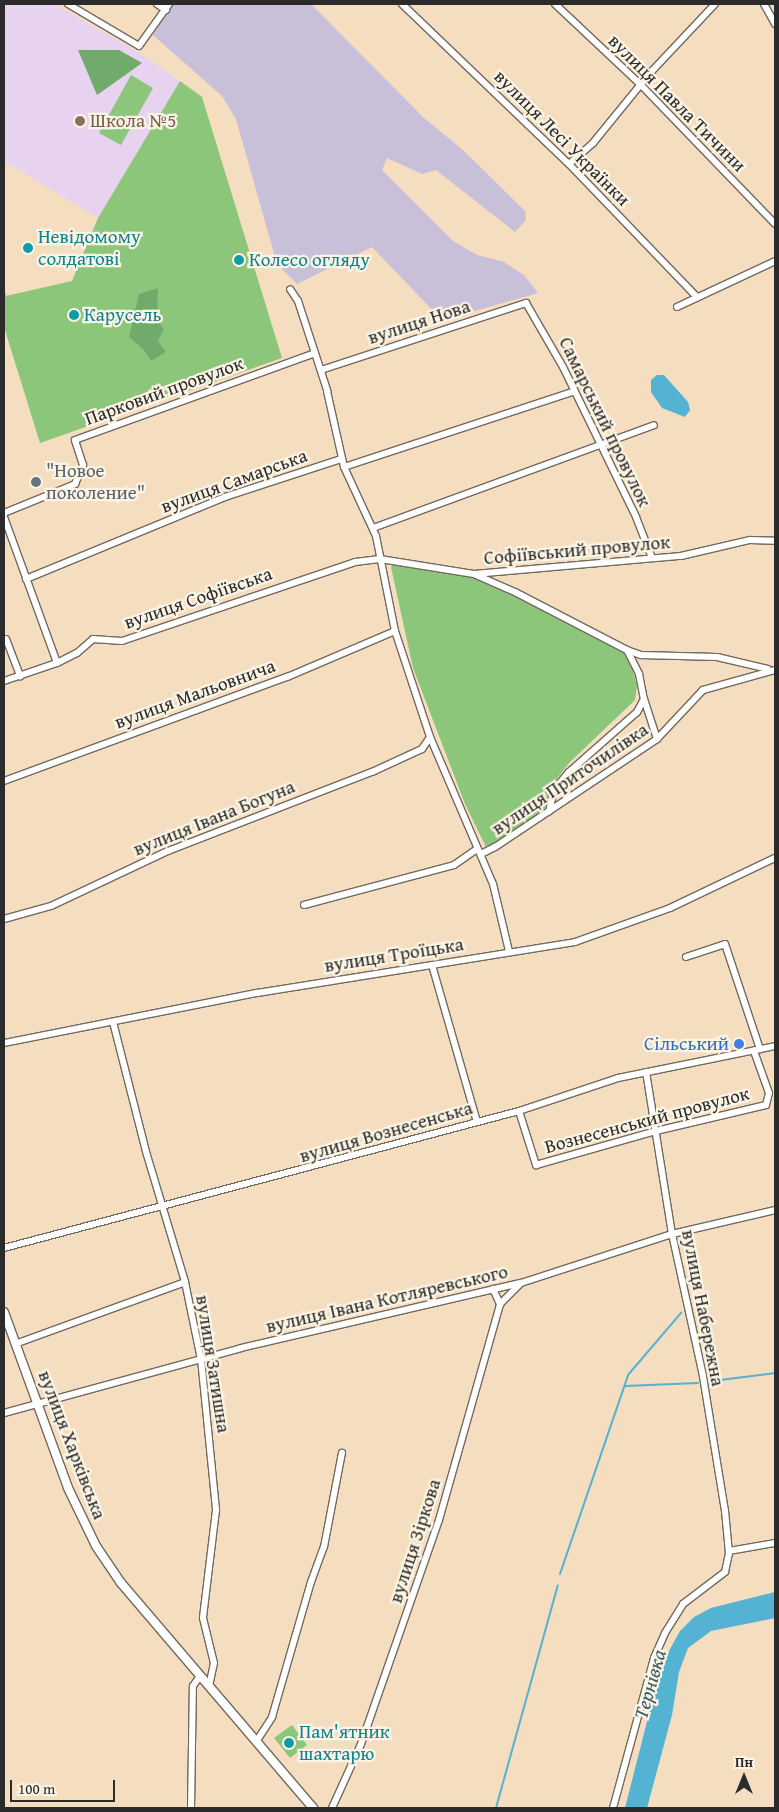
<!DOCTYPE html>
<html>
<head>
<meta charset="utf-8">
<style>
	body { margin:0 }
	#map { position:relative; width:779px; height:1812px; overflow:hidden; background:#f5ddc0; font-family:"Gentium Book Plus",serif }
	div>[style] { position:absolute }
	[style*='--x'] { left:calc(var(--x)*1px); top:calc(var(--y)*1px); width:calc(var(--w)*1px); rotate:calc(var(--a)*1deg) }
	.built>* { inset:0; background:#e7d2ef }
	.industrial>* { inset:0; background:#c8bfd8 }
	.green>* { inset:0; background:#8cc67b }
	.forest>* { inset:0; background:#71ab6b }
	.water>* { inset:0; background:#54b2d2 }
	.stream>* { height:2px; margin:-1px; padding:0 1px; transform-origin:1px; border-radius:1px; background:#54b2d2 }
	.roads { filter:drop-shadow(1px 0 #72695f) drop-shadow(-1px 0 #72695f) drop-shadow(0 1px #72695f) drop-shadow(0 -1px #72695f) }
	.minor>* { height:6px; margin:-3px; padding:0 3px; transform-origin:3px; border-radius:3px; background:#fff }
	.tertiary>* { height:8px; margin:-4px; padding:0 4px; transform-origin:4px; border-radius:4px; background:#fff }
	.dots>* { width:14px; height:14px; translate:-50% -50%; box-sizing:border-box; border:2px solid #fcf5e5; border-radius:50% }
	span { translate:-50% -50%; white-space:nowrap; text-align:center; line-height:1.15; -webkit-text-stroke:4.5px #fcf5e5; paint-order:stroke }
	.street-label { font-size:19px; color:#2b2b2b }
	.education-label { font-size:19px; color:#785e54 }
	.left { translate:0 -50%; text-align:left }
	.culture-label { font-size:19px; color:#0d838f }
	.worship-label { font-size:19px; color:#5b616d }
	.shop-label { font-size:19px; color:#366cbe }
	.right { translate:-100% -50%; text-align:right }
	.water-label { font-size:20px; color:#395a65; font-style:italic }
	.frame { position:absolute; inset:0; border:5px solid #2b2b2b; pointer-events:none }
	.north { position:absolute; left:719px; top:1752px; width:50px; height:50px; -webkit-text-stroke:4px #fcf5e5; paint-order:stroke; rotate:0deg; font-size:14px; font-weight:700; line-height:20px; text-align:center; color:#2b2b2b }
	.north::after { content:''; display:block; margin:auto; width:18px; height:22px; background:#2b2b2b; clip-path:polygon(50% 0,100% 100%,50% 72%,0 100%) }
	.scale { position:absolute; left:10px; top:1780px; width:105px; height:22px; box-sizing:border-box; border:2px solid #2b2b2b; border-top:0; padding-left:6px; font-size:15px; line-height:18px; white-space:nowrap; color:#2b2b2b; -webkit-text-stroke:4px #fcf5e5; paint-order:stroke }
</style>
</head>
<body>
<div id="map">
	<div class="built">
		<i style="clip-path:polygon(4px 4px,54px 4px,135px 50px,180px 81px,98px 218px,4px 161px)"></i>
	</div>
	<div class="industrial">
		<i style="clip-path:polygon(172px 4px,311px 4px,424px 118px,463px 150px,525px 211px,526px 220px,515px 232px,436px 170px,422px 174px,387px 158px,382px 170px,453px 241px,477px 255px,504px 262px,524px 275px,538px 293px,442px 320px,372px 247px,297px 284px,277px 264px,236px 119px,222px 96px,153px 35px)"></i>
	</div>
	<div class="green">
		<i style="clip-path:polygon(131px 75px,153px 88px,121px 145px,99px 133px)"></i>
		<i style="clip-path:polygon(180px 81px,202px 97px,282px 358px,40px 443px,4px 327px,4px 286px,6px 296px,72px 281px,98px 218px)"></i>
		<i style="clip-path:polygon(395px 559px,476px 572px,620px 648px,629px 657px,637px 685px,635px 700px,569px 763px,555px 781px,546px 807px,511px 834px,486px 847px,465px 804px,413px 668px,391px 567px)"></i>
		<i style="clip-path:polygon(292px 1725px,307px 1745px,290px 1758px,274px 1738px)"></i>
	</div>
	<div class="forest">
		<i style="clip-path:polygon(78px 50px,119px 50px,142px 63px,97px 95px)"></i>
		<i style="clip-path:polygon(158px 288px,157px 320px,164px 329px,158px 341px,166px 352px,151px 361px,143px 349px,129px 337px,139px 294px)"></i>
	</div>
	<div class="water">
		<i style="clip-path:polygon(657px 375px,664px 375px,688px 402px,690px 410px,685px 417px,662px 408px,651px 392px,651px 380px)"></i>
		<i style="clip-path:polygon(775px 1592px,775px 1618px,711px 1631px,688px 1648px,679px 1672px,672px 1715px,647px 1808px,625px 1808px,654px 1694px,670px 1649px,680px 1631px,694px 1617px,711px 1608px)"></i>
	</div>
	<div class="stream">
		<i style="--x:712;--y:1381;--w:64;--a:-7.2"></i>
		<i style="--x:625;--y:1386;--w:73;--a:-2.4"></i>
		<i style="--x:560;--y:1574;--w:210;--a:-71.1"></i>
		<i style="--x:628;--y:1375;--w:82;--a:-49.5"></i>
		<i style="--x:496;--y:1808;--w:231;--a:-74.5"></i>
	</div>
	<div class="roads">
		<div class="minor">
			<i style="--x:68;--y:4;--w:82;--a:30.6"></i>
			<i style="--x:139;--y:46;--w:52;--a:-54.5"></i>
			<i style="--x:157;--y:4;--w:11;--a:34"></i>
			<i style="--x:402;--y:4;--w:231;--a:43.8"></i>
			<i style="--x:569;--y:164;--w:185;--a:46.1"></i>
			<i style="--x:555;--y:4;--w:118;--a:43.3"></i>
			<i style="--x:641;--y:85;--w:193;--a:46"></i>
			<i style="--x:764;--y:4;--w:23;--a:61"></i>
			<i style="--x:569;--y:164;--w:32;--a:-41"></i>
			<i style="--x:593;--y:143;--w:92;--a:-50.8"></i>
			<i style="--x:651;--y:72;--w:93;--a:-46.7"></i>
			<i style="--x:677;--y:307;--w:108;--a:-25.1"></i>
			<i style="--x:315;--y:353;--w:40;--a:72"></i>
			<i style="--x:327;--y:391;--w:78;--a:77.4"></i>
			<i style="--x:344;--y:467;--w:76;--a:65.1"></i>
			<i style="--x:376;--y:536;--w:97;--a:78.7"></i>
			<i style="--x:395;--y:631;--w:112;--a:71.7"></i>
			<i style="--x:430;--y:737;--w:160;--a:66.8"></i>
			<i style="--x:493;--y:884;--w:69;--a:76.6"></i>
			<i style="--x:321;--y:370;--w:216;--a:-18.1"></i>
			<i style="--x:526;--y:303;--w:74;--a:60"></i>
			<i style="--x:563;--y:367;--w:167;--a:64"></i>
			<i style="--x:636;--y:517;--w:44;--a:68.7"></i>
			<i style="--x:344;--y:467;--w:243;--a:-18.2"></i>
			<i style="--x:4;--y:513;--w:77;--a:-22.2"></i>
			<i style="--x:75;--y:484;--w:21;--a:-67"></i>
			<i style="--x:83;--y:465;--w:26;--a:-108"></i>
			<i style="--x:75;--y:440;--w:255;--a:-19.9"></i>
			<i style="--x:315;--y:353;--w:55;--a:-108.1"></i>
			<i style="--x:298;--y:301;--w:14;--a:-124"></i>
			<i style="--x:4;--y:517;--w:155;--a:70"></i>
			<i style="--x:373;--y:528;--w:299;--a:-20.1"></i>
			<i style="--x:476;--y:575;--w:43;--a:23.6"></i>
			<i style="--x:515;--y:592;--w:126;--a:27.4"></i>
			<i style="--x:627;--y:650;--w:27;--a:63"></i>
			<i style="--x:639;--y:674;--w:25;--a:79"></i>
			<i style="--x:644;--y:699;--w:15;--a:118"></i>
			<i style="--x:637;--y:712;--w:91;--a:138.6"></i>
			<i style="--x:569;--y:772;--w:23;--a:130"></i>
			<i style="--x:554;--y:790;--w:22;--a:103"></i>
			<i style="--x:26;--y:579;--w:215;--a:-22.4"></i>
			<i style="--x:225;--y:497;--w:122;--a:-18.1"></i>
			<i style="--x:6;--y:639;--w:40;--a:69"></i>
			<i style="--x:627;--y:650;--w:15;--a:20"></i>
			<i style="--x:641;--y:655;--w:76;--a:1.5"></i>
			<i style="--x:717;--y:657;--w:52;--a:13.2"></i>
			<i style="--x:4;--y:681;--w:56;--a:-18.8"></i>
			<i style="--x:57;--y:663;--w:22;--a:-27"></i>
			<i style="--x:77;--y:653;--w:21;--a:-41"></i>
			<i style="--x:93;--y:639;--w:29;--a:4"></i>
			<i style="--x:122;--y:641;--w:246;--a:-18.7"></i>
			<i style="--x:355;--y:562;--w:25;--a:-7"></i>
			<i style="--x:380;--y:559;--w:95;--a:9.1"></i>
			<i style="--x:474;--y:574;--w:208;--a:-5"></i>
			<i style="--x:681;--y:556;--w:71;--a:-13.1"></i>
			<i style="--x:750;--y:540;--w:25;--a:2"></i>
			<i style="--x:644;--y:699;--w:42;--a:72"></i>
			<i style="--x:4;--y:781;--w:302;--a:-20.2"></i>
			<i style="--x:287;--y:677;--w:117;--a:-23.1"></i>
			<i style="--x:481;--y:854;--w:16;--a:-27"></i>
			<i style="--x:495;--y:847;--w:195;--a:-33.7"></i>
			<i style="--x:657;--y:739;--w:67;--a:-46.8"></i>
			<i style="--x:703;--y:690;--w:75;--a:-15.5"></i>
			<i style="--x:304;--y:905;--w:155;--a:-14.9"></i>
			<i style="--x:454;--y:865;--w:28;--a:-35"></i>
			<i style="--x:4;--y:919;--w:49;--a:-15.5"></i>
			<i style="--x:51;--y:906;--w:129;--a:-25.2"></i>
			<i style="--x:168;--y:851;--w:219;--a:-21.2"></i>
			<i style="--x:372;--y:772;--w:55;--a:-24.7"></i>
			<i style="--x:422;--y:749;--w:14;--a:-56"></i>
			<i style="--x:686;--y:957;--w:41;--a:-18.4"></i>
			<i style="--x:725;--y:944;--w:111;--a:71.6"></i>
			<i style="--x:432;--y:965;--w:163;--a:74"></i>
			<i style="--x:113;--y:1022;--w:137;--a:75.7"></i>
			<i style="--x:147;--y:1155;--w:133;--a:73.3"></i>
			<i style="--x:185;--y:1282;--w:79;--a:78.3"></i>
			<i style="--x:201;--y:1359;--w:152;--a:84.3"></i>
			<i style="--x:216;--y:1510;--w:109;--a:96.9"></i>
			<i style="--x:203;--y:1618;--w:46;--a:76.3"></i>
			<i style="--x:214;--y:1663;--w:24;--a:102"></i>
			<i style="--x:4;--y:1043;--w:258;--a:-11.2"></i>
			<i style="--x:257;--y:993;--w:322;--a:-9.1"></i>
			<i style="--x:575;--y:942;--w:101;--a:-19.7"></i>
			<i style="--x:670;--y:908;--w:116;--a:-25.5"></i>
			<i style="--x:519;--y:1111;--w:57;--a:72.5"></i>
			<i style="--x:536;--y:1165;--w:125;--a:-15.8"></i>
			<i style="--x:656;--y:1131;--w:113;--a:-13.3"></i>
			<i style="--x:766;--y:1105;--w:12;--a:-76"></i>
			<i style="--x:769;--y:1093;--w:45;--a:-109.7"></i>
			<i style="--x:4;--y:1248;--w:533;--a:-14.9"></i>
			<i style="--x:519;--y:1111;--w:104;--a:-18.4"></i>
			<i style="--x:618;--y:1078;--w:160;--a:-11.5"></i>
			<i style="--x:493;--y:1289;--w:17;--a:65"></i>
			<i style="--x:15;--y:1344;--w:181;--a:-20"></i>
			<i style="--x:4;--y:1413;--w:246;--a:-15.3"></i>
			<i style="--x:241;--y:1348;--w:287;--a:-13.1"></i>
			<i style="--x:521;--y:1283;--w:159;--a:-18"></i>
			<i style="--x:672;--y:1234;--w:106;--a:-13.1"></i>
			<i style="--x:729;--y:1551;--w:47;--a:-9.9"></i>
			<i style="--x:256;--y:1742;--w:30;--a:-57"></i>
			<i style="--x:272;--y:1717;--w:141;--a:-73.9"></i>
			<i style="--x:311;--y:1582;--w:37;--a:-70"></i>
			<i style="--x:324;--y:1547;--w:96;--a:-79.2"></i>
			<i style="--x:191;--y:1808;--w:122;--a:-89.1"></i>
			<i style="--x:193;--y:1686;--w:12;--a:-55"></i>
			<i style="--x:332;--y:1808;--w:70;--a:-65.6"></i>
			<i style="--x:361;--y:1744;--w:237;--a:-70.8"></i>
			<i style="--x:439;--y:1520;--w:224;--a:-74.2"></i>
			<i style="--x:500;--y:1304;--w:28;--a:-45"></i>
			<i style="--x:613;--y:1808;--w:156;--a:-74.7"></i>
			<i style="--x:654;--y:1658;--w:27;--a:-66"></i>
			<i style="--x:665;--y:1633;--w:34;--a:-58"></i>
			<i style="--x:683;--y:1604;--w:53;--a:-37.3"></i>
			<i style="--x:725;--y:1572;--w:19;--a:-78"></i>
			<i style="--x:729;--y:1553;--w:42;--a:-95.4"></i>
			<i style="--x:725;--y:1511;--w:137;--a:-99.3"></i>
			<i style="--x:703;--y:1376;--w:145;--a:-102.3"></i>
			<i style="--x:672;--y:1234;--w:164;--a:-99.1"></i>
		</div>
		<div class="tertiary">
			<i style="--x:4;--y:1312;--w:187;--a:70"></i>
			<i style="--x:68;--y:1488;--w:64;--a:64.2"></i>
			<i style="--x:96;--y:1546;--w:45;--a:56"></i>
			<i style="--x:121;--y:1583;--w:296;--a:49.5"></i>
		</div>
	</div>
	<div class="dots">
		<i style="left:80px;top:121px;background:#8d6e63"></i>
		<i style="left:28px;top:248px;background:#0f9aa8"></i>
		<i style="left:239px;top:260px;background:#0f9aa8"></i>
		<i style="left:74px;top:315px;background:#0f9aa8"></i>
		<i style="left:36px;top:482px;background:#6b7280"></i>
		<i style="left:739px;top:1044px;background:#3f7fe0"></i>
		<i style="left:289px;top:1743px;background:#0f9aa8"></i>
	</div>
	<div class="street-label">
		<span style="left:677px;top:103px;rotate:45deg">вулиця Павла Тичини</span>
		<span style="left:562px;top:138px;rotate:45deg">вулиця Лесі Українки</span>
		<span style="left:419px;top:322px;rotate:-18deg">вулиця Нова</span>
		<span style="left:164px;top:391px;rotate:-20deg">Парковий провулок</span>
		<span style="left:605px;top:422px;rotate:64deg">Самарський провулок</span>
		<span style="left:234px;top:481px;rotate:-20deg">вулиця Самарська</span>
		<span style="left:577px;top:550px;rotate:-5deg">Софіївський провулок</span>
		<span style="left:198px;top:598px;rotate:-19deg">вулиця Софіївська</span>
		<span style="left:195px;top:694px;rotate:-20deg">вулиця Мальовнича</span>
		<span style="left:570px;top:779px;rotate:-34deg">вулиця Приточилівка</span>
		<span style="left:214px;top:818px;rotate:-22deg">вулиця Івана Богуна</span>
		<span style="left:394px;top:955px;rotate:-9deg">вулиця Троїцька</span>
		<span style="left:647px;top:1120px;rotate:-15deg">Вознесенський провулок</span>
		<span style="left:386px;top:1132px;rotate:-16deg">вулиця Вознесенська</span>
		<span style="left:387px;top:1299px;rotate:-13deg">вулиця Івана Котляревського</span>
		<span style="left:703px;top:1308px;rotate:79deg">вулиця Набережна</span>
		<span style="left:213px;top:1364px;rotate:81deg">вулиця Затишна</span>
		<span style="left:72px;top:1445px;rotate:69deg">вулиця Харківська</span>
		<span style="left:415px;top:1541px;rotate:-72deg">вулиця Зіркова</span>
	</div>
	<div class="education-label">
		<span class="left" style="left:90px;top:121px">Школа №5</span>
	</div>
	<div class="culture-label">
		<span class="left" style="left:38px;top:248px">Невідомому<br>солдатові</span>
		<span class="left" style="left:249px;top:260px">Колесо огляду</span>
		<span class="left" style="left:84px;top:315px">Карусель</span>
		<span class="left" style="left:299px;top:1743px">Пам'ятник<br>шахтарю</span>
	</div>
	<div class="worship-label">
		<span class="left" style="left:46px;top:482px">"Новое<br>поколение"</span>
	</div>
	<div class="shop-label">
		<span class="right" style="left:729px;top:1044px">Сільський</span>
	</div>
	<div class="water-label">
		<span style="left:649px;top:1684px;rotate:-74deg">Тернівка</span>
	</div>
	<div class="frame"></div>
	<div class="north">Пн</div>
	<div class="scale">100 m</div>
</div>
</body>
</html>
